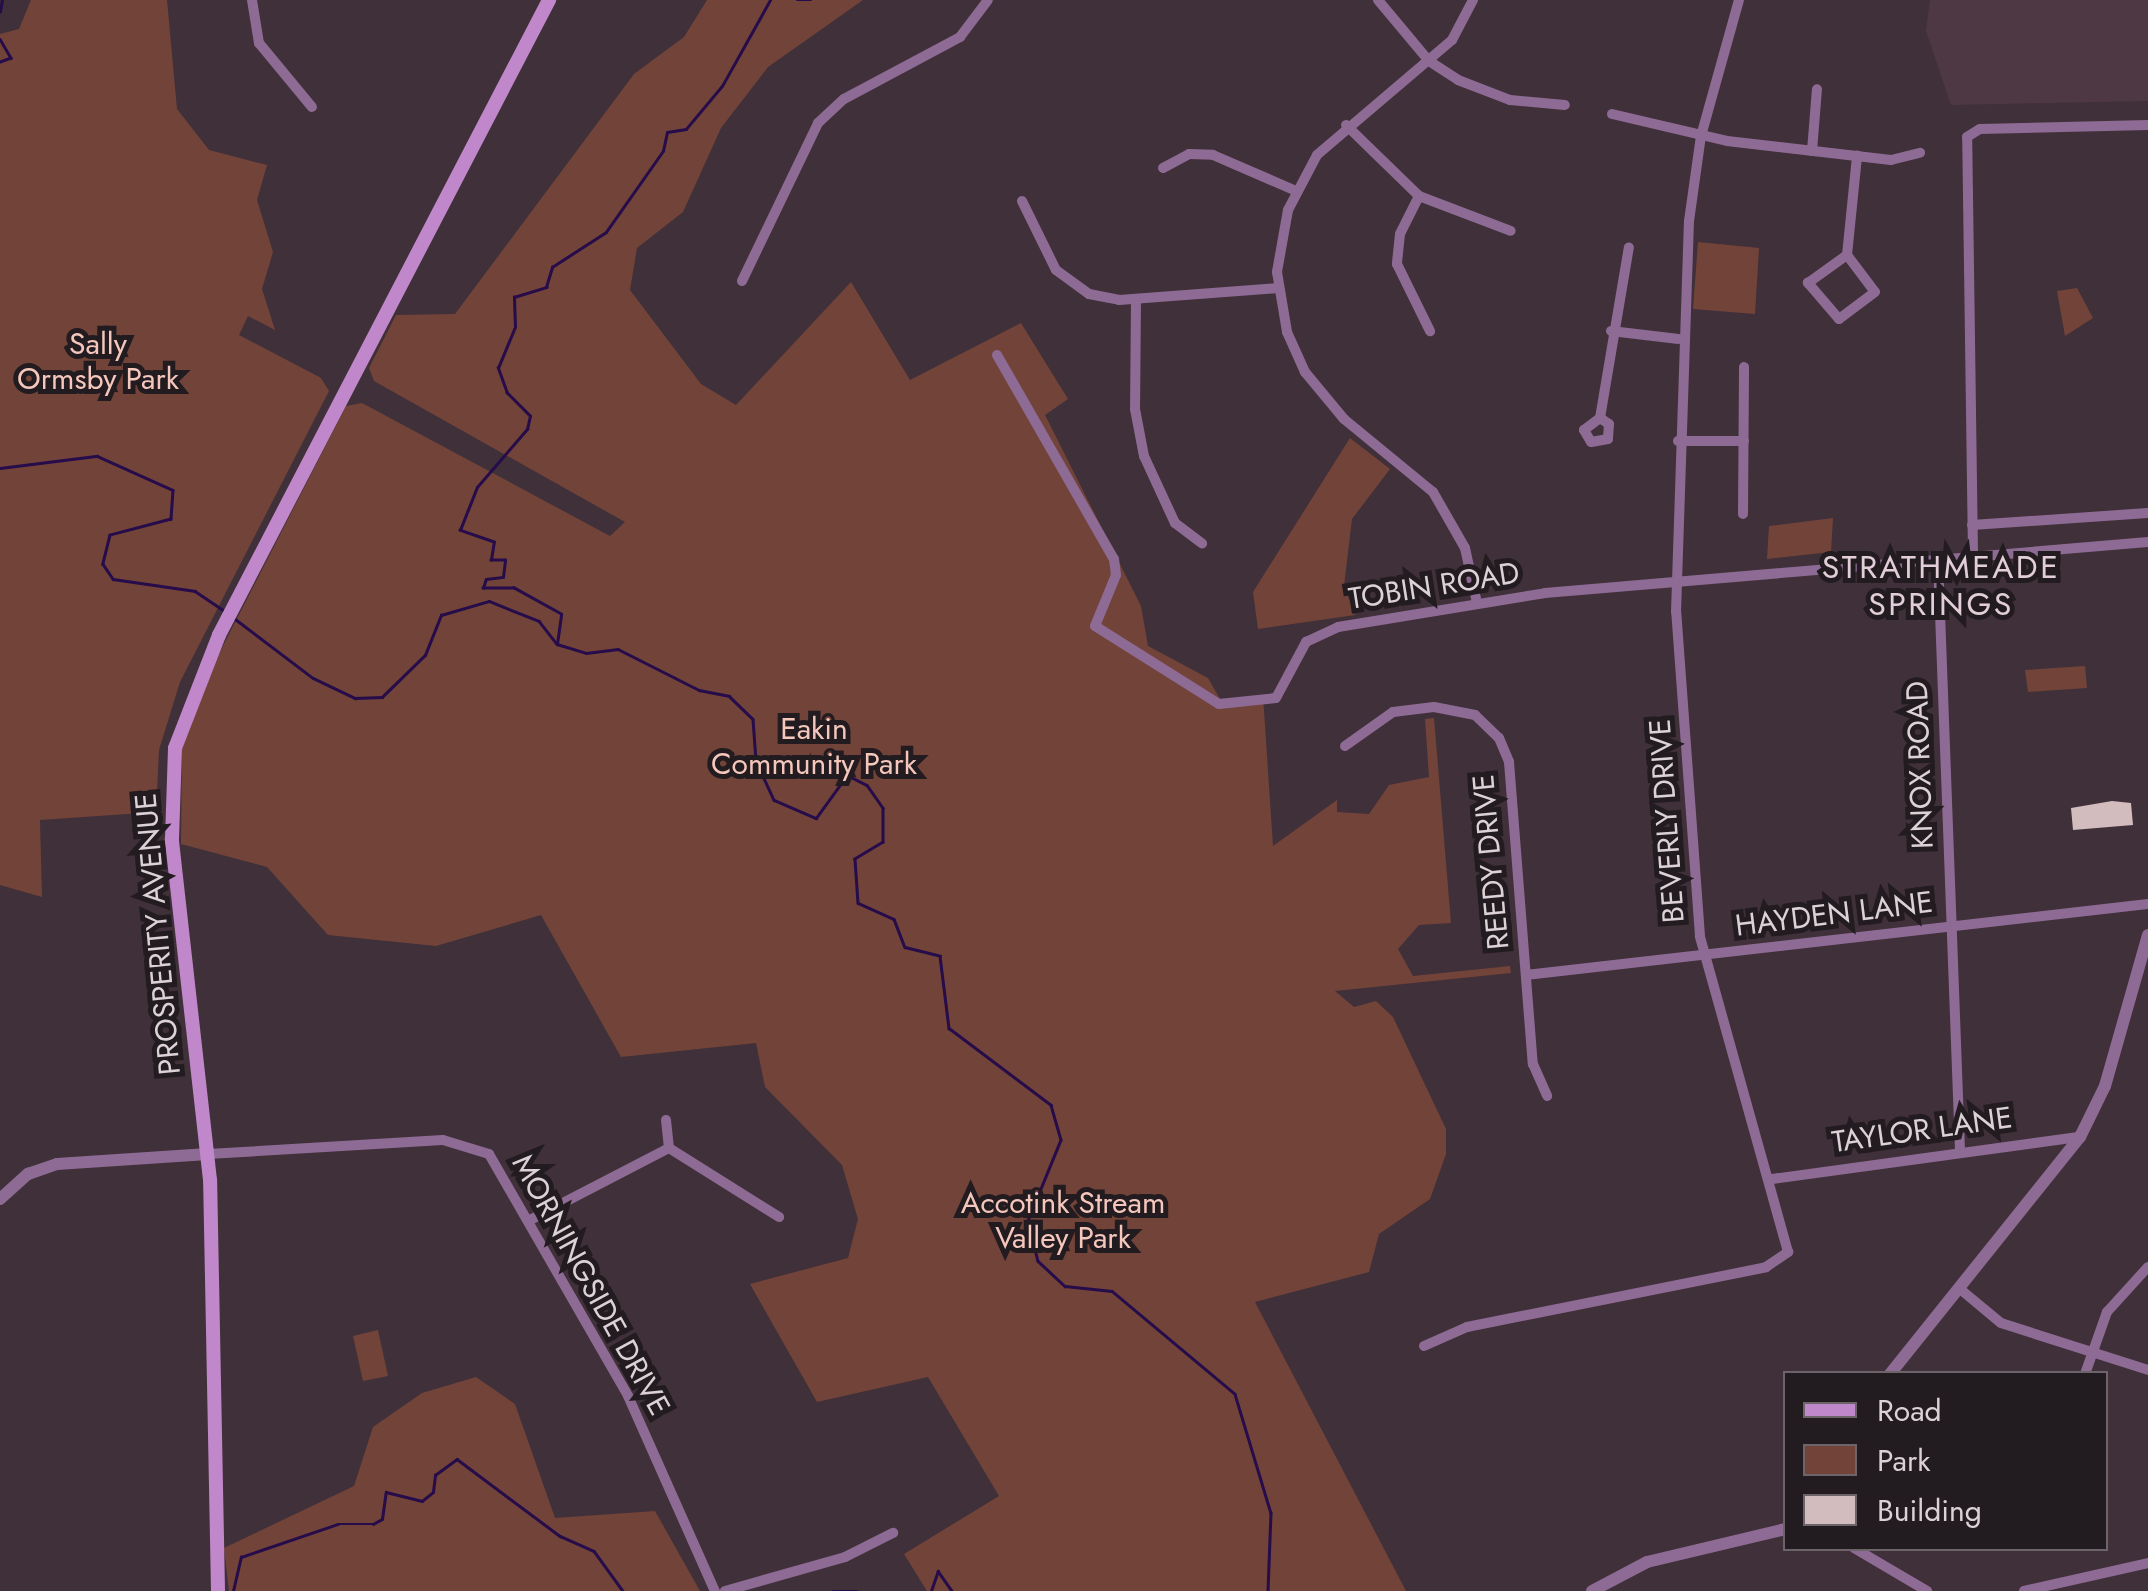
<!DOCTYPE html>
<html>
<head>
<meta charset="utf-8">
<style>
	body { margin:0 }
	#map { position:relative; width:2148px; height:1591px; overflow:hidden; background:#403039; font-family:Jost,sans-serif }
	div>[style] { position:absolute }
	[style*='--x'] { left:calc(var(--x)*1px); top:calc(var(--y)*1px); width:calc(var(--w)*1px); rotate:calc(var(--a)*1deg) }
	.built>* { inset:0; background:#4e3844 }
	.green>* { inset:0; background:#724339 }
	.stream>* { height:2.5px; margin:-1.25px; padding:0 1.25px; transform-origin:1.25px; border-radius:1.25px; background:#260c4a }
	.building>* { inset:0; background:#d2bcbe }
	.minor>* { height:10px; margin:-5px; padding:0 5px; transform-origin:5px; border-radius:5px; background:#8e6b95 }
	.tertiary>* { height:12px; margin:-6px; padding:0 6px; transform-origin:6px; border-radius:6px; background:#8e6b95 }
	.secondary>* { height:14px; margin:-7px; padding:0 7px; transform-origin:7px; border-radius:7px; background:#c088ca }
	span { translate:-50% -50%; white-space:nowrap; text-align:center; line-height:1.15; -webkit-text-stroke:10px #221b1f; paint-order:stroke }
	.park-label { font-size:30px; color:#f5c7bc }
	.street-label { font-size:30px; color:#dbd1d6 }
	.neighbourhood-label { font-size:32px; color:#e2ced8; letter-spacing:2.5px }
	.legend { position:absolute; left:1783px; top:1371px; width:325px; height:180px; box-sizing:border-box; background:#221b1f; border:2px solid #6c6468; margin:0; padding:12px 18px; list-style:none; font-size:30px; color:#dbd1d6 }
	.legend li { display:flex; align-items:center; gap:20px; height:50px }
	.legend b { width:50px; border:2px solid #6c6468 }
</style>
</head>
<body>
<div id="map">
	<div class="built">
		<i style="clip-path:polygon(1930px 0,2148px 0,2148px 101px,1951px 105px,1926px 31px)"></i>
	</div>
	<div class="green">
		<i style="clip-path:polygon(31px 0,167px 0,177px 109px,209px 150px,267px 165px,257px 200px,273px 252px,262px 289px,275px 330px,248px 316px,239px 335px,321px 378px,329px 391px,180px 682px,159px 750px,156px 812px,40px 820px,42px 897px,0 885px,0 34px,19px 29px)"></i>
		<i style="clip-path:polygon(707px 0,863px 0,768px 67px,721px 128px,683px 212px,637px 248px,630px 290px,701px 384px,736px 405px,851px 282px,910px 380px,1021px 323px,1068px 399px,1045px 415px,1141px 606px,1148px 646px,1208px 678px,1220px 699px,1263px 696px,1273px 846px,1337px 800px,1337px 812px,1369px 814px,1389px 785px,1429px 777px,1425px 719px,1434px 718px,1451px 923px,1419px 925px,1398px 949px,1413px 976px,1510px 966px,1511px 973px,1335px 991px,1354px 1007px,1376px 1001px,1393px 1017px,1446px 1129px,1446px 1154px,1430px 1199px,1379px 1234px,1369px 1272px,1255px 1302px,1406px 1591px,927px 1591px,904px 1554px,999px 1496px,928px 1377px,817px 1402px,750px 1284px,848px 1258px,858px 1219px,842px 1165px,765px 1087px,756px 1043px,621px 1057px,541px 915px,436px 946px,328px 935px,267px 867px,181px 844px,182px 742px,205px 681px,346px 406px,362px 403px,610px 536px,625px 522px,374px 381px,369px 368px,396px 315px,455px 314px,634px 74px,684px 37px)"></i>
		<i style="clip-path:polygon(1698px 242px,1759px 248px,1755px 314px,1693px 309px)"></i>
		<i style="clip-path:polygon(2077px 288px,2093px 318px,2065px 336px,2057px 291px)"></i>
		<i style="clip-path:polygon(1350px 438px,1390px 469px,1352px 519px,1344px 586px,1355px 615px,1258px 629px,1253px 592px)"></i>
		<i style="clip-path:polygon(1833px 518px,1831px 552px,1767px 559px,1769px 526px)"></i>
		<i style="clip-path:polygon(2085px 666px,2087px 688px,2028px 692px,2025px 670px)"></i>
		<i style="clip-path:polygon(378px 1330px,388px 1376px,363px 1381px,353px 1336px)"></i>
		<i style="clip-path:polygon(476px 1377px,515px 1404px,555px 1518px,655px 1511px,700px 1591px,229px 1591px,224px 1548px,354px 1486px,373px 1427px,422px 1393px)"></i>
	</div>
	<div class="stream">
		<i style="--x:797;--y:0;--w:14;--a:0"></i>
		<i style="--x:0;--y:12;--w:12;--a:-81"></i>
		<i style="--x:0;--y:39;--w:22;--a:60"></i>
		<i style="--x:11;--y:58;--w:12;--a:160"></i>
		<i style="--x:0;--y:468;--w:98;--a:-7.1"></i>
		<i style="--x:97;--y:456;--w:83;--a:24.1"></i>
		<i style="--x:173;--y:490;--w:29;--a:94"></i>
		<i style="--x:171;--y:519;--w:63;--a:165.3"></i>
		<i style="--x:110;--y:535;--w:30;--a:104"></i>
		<i style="--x:103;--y:564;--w:18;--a:56"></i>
		<i style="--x:113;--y:579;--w:83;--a:8.3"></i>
		<i style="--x:195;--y:591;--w:34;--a:34"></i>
		<i style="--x:234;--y:618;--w:99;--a:37.2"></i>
		<i style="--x:313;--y:678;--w:47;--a:25.5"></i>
		<i style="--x:355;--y:698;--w:27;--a:-2"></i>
		<i style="--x:382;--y:697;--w:60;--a:-44.3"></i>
		<i style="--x:425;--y:655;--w:43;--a:-68.2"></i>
		<i style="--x:441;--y:615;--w:50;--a:-16.3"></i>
		<i style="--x:489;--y:601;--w:54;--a:21.8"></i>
		<i style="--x:539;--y:621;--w:29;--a:52"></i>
		<i style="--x:557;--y:644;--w:30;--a:17"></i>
		<i style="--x:586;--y:653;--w:32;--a:-7"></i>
		<i style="--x:618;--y:649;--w:91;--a:26.8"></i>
		<i style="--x:699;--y:690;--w:31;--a:11"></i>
		<i style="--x:729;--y:696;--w:33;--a:44"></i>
		<i style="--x:753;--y:719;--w:42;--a:85.9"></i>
		<i style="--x:756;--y:761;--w:43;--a:65.2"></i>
		<i style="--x:774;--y:800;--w:46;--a:23.2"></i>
		<i style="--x:816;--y:818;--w:53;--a:-54.2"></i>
		<i style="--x:847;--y:775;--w:22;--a:27"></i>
		<i style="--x:867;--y:785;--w:28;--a:55"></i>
		<i style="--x:883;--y:808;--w:34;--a:90"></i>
		<i style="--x:883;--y:842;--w:33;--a:149"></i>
		<i style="--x:855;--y:859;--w:44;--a:86.1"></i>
		<i style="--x:858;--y:903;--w:39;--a:24"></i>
		<i style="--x:894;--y:919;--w:30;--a:69"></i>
		<i style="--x:905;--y:947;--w:36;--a:14"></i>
		<i style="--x:940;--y:956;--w:73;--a:82.9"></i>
		<i style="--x:949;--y:1028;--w:128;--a:37"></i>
		<i style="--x:1051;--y:1105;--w:36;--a:74"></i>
		<i style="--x:1061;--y:1140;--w:87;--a:112.2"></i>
		<i style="--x:1028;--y:1221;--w:41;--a:76"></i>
		<i style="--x:1038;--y:1261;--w:37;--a:43"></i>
		<i style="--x:1065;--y:1286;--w:47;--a:6.1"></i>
		<i style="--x:1112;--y:1291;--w:160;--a:39.9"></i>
		<i style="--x:1235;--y:1394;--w:124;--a:73.2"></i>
		<i style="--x:1271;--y:1513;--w:78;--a:92.2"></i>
		<i style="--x:557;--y:644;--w:30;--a:-82"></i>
		<i style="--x:561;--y:614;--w:54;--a:-151"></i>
		<i style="--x:514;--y:588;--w:31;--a:180"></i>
		<i style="--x:483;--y:588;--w:9;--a:-72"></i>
		<i style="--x:486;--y:579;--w:17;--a:-7"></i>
		<i style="--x:503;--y:577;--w:17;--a:-83"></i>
		<i style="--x:505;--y:560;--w:14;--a:180"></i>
		<i style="--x:491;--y:560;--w:18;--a:-81"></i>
		<i style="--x:494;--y:542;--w:36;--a:-161"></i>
		<i style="--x:460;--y:530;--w:46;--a:-68.4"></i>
		<i style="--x:477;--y:487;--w:77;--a:-49.2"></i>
		<i style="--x:527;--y:429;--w:13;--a:-77"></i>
		<i style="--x:530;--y:416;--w:33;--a:-135"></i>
		<i style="--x:507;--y:393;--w:27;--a:-110"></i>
		<i style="--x:498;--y:368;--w:44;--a:-67.5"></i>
		<i style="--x:515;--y:327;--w:30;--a:-92"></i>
		<i style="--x:514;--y:297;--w:34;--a:-17"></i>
		<i style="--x:546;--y:287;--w:21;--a:-73"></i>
		<i style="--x:552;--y:267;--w:64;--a:-32.9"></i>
		<i style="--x:606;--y:232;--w:99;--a:-54.9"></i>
		<i style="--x:663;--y:151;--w:19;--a:-78"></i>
		<i style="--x:667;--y:132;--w:19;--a:-9"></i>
		<i style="--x:686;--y:129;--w:56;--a:-50.1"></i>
		<i style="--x:722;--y:86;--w:98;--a:-60.8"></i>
		<i style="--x:233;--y:1591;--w:35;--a:-77"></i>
		<i style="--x:241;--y:1557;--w:102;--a:-18.8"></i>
		<i style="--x:338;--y:1524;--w:35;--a:0"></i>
		<i style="--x:373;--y:1524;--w:10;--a:-29"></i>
		<i style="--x:382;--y:1519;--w:27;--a:-82"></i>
		<i style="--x:386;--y:1492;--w:37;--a:14"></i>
		<i style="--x:422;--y:1501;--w:14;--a:-39"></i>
		<i style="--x:433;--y:1492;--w:17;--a:-83"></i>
		<i style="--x:435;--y:1475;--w:27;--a:-36"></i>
		<i style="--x:457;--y:1459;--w:129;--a:36.8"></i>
		<i style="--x:560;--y:1536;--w:37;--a:24"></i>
		<i style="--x:594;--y:1551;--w:49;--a:54.1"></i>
		<i style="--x:833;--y:1591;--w:24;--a:0"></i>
		<i style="--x:931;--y:1591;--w:21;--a:-71"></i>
		<i style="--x:938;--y:1571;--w:24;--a:55"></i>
	</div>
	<div class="building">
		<i style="clip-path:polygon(2112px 801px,2131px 803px,2133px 825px,2073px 830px,2071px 808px)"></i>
	</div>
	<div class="minor">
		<i style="--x:252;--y:0;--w:44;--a:80.8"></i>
		<i style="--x:259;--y:43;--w:83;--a:50.4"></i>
		<i style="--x:1378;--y:0;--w:80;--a:50.1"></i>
		<i style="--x:1429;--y:61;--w:35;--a:33"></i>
		<i style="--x:1458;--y:80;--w:56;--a:21"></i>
		<i style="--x:1510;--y:100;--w:55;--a:5.2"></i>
		<i style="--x:1473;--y:0;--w:45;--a:117.7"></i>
		<i style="--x:1452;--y:40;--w:177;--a:139.6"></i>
		<i style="--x:1317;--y:155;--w:62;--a:117.8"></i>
		<i style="--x:1288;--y:210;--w:63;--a:100.1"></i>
		<i style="--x:1277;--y:272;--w:61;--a:80.5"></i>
		<i style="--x:1287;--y:332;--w:44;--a:65.8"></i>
		<i style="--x:1305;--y:372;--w:61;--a:50.3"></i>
		<i style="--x:1344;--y:419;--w:115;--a:39.4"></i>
		<i style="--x:1433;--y:492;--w:64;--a:60.3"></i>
		<i style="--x:1465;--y:548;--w:56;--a:77.7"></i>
		<i style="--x:1612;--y:114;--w:118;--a:13.2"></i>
		<i style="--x:1727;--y:141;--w:165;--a:6.6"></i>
		<i style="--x:1891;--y:160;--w:30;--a:-14"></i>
		<i style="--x:1346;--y:125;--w:102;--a:44.2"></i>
		<i style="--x:1419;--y:196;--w:98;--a:20.8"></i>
		<i style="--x:1812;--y:151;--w:62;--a:-85.4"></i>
		<i style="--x:1163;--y:168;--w:30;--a:-28"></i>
		<i style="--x:1189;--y:154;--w:24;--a:2"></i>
		<i style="--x:1213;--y:155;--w:90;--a:23.4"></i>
		<i style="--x:1419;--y:196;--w:42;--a:116.6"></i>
		<i style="--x:1400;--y:234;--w:30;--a:96"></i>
		<i style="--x:1397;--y:264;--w:75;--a:63.8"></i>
		<i style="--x:1022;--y:201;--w:77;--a:63.8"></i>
		<i style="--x:1056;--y:270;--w:41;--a:36"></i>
		<i style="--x:1089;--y:294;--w:31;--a:11"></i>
		<i style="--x:1119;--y:300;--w:159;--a:-4.3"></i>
		<i style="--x:1847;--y:255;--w:46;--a:52.9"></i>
		<i style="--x:1875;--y:292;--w:45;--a:143.1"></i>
		<i style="--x:1839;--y:319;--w:48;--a:-130.7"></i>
		<i style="--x:1808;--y:283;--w:48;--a:-35.7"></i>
		<i style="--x:1847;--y:255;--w:100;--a:-84.2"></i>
		<i style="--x:742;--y:281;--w:175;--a:-64.3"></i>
		<i style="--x:818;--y:123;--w:35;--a:-43"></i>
		<i style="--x:844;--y:99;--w:132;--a:-28.1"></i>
		<i style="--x:960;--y:37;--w:46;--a:-52.9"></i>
		<i style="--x:1136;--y:299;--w:110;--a:90.5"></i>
		<i style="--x:1135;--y:409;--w:48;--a:79.2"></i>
		<i style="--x:1144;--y:456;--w:74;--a:65.2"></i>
		<i style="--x:1175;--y:523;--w:34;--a:37"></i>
		<i style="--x:1611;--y:331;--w:68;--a:6.7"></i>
		<i style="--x:997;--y:355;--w:235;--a:60.2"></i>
		<i style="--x:1114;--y:559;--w:16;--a:83"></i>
		<i style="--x:1116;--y:575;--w:55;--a:112.4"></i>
		<i style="--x:1095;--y:626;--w:146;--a:32.2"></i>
		<i style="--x:1219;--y:704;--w:57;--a:-6"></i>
		<i style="--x:1276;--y:698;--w:64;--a:-61.8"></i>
		<i style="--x:1306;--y:642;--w:35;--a:-25"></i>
		<i style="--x:1338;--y:627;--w:210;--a:-9.3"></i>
		<i style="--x:1545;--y:593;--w:605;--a:-4.83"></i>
		<i style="--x:1600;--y:418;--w:11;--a:34"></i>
		<i style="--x:1609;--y:424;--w:15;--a:94"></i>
		<i style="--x:1608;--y:439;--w:17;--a:170"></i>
		<i style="--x:1591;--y:442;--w:14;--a:-120"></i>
		<i style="--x:1584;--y:430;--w:20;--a:-37"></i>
		<i style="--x:1600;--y:418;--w:173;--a:-80.4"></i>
		<i style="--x:1678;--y:441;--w:66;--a:0"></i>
		<i style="--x:1743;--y:514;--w:147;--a:-89.6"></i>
		<i style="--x:1972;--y:525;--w:176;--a:-3.9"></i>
		<i style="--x:1973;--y:554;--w:417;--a:-90.8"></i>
		<i style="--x:1967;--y:137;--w:15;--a:-32"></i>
		<i style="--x:1980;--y:129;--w:168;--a:-1.4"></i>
		<i style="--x:1938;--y:559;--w:591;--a:87.87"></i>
		<i style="--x:1345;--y:746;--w:59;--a:-35.3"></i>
		<i style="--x:1393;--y:712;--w:41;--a:-7"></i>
		<i style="--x:1434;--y:707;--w:42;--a:11"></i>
		<i style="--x:1475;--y:715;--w:33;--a:44"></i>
		<i style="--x:1499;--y:738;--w:26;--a:67"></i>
		<i style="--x:1509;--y:762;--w:303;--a:85.5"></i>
		<i style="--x:1533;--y:1064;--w:35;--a:66"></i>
		<i style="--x:1526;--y:975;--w:626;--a:-6.51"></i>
		<i style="--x:666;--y:1120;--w:28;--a:84"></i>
		<i style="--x:208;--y:1154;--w:235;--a:-3.4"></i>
		<i style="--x:443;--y:1140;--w:48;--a:16.9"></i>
		<i style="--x:489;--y:1154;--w:279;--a:60.1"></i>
		<i style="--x:628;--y:1396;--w:214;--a:66"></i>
		<i style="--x:1772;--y:1179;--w:311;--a:-7.8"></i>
		<i style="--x:532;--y:1219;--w:154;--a:-27.4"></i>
		<i style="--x:669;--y:1148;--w:130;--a:32.1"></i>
		<i style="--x:1960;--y:1289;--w:53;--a:39.7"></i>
		<i style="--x:2001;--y:1323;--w:154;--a:17.7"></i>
		<i style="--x:1424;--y:1346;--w:47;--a:-23.8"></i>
		<i style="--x:1467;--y:1327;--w:305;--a:-11.3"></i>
		<i style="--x:1766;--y:1267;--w:27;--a:-34"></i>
		<i style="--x:1788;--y:1252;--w:328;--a:-105.6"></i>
		<i style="--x:1700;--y:936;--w:325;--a:-94.2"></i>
		<i style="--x:1676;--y:612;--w:391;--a:-88.1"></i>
		<i style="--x:1689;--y:221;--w:86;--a:-82"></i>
		<i style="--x:1701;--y:136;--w:141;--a:-74.4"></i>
		<i style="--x:2085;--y:1374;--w:66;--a:-70.5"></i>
		<i style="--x:2107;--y:1312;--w:61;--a:-47.7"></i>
		<i style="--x:1854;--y:1548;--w:85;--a:30.5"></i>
		<i style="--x:725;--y:1591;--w:125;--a:-15.8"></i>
		<i style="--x:845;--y:1557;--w:54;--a:-26.6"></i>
		<i style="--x:2024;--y:1591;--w:127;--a:-12.7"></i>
	</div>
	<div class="tertiary">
		<i style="--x:0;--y:1199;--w:38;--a:-42"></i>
		<i style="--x:28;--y:1174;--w:31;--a:-19"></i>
		<i style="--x:57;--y:1164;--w:151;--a:-3.8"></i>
		<i style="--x:1890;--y:1374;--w:304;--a:-51.3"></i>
		<i style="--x:2080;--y:1137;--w:57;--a:-63.9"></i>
		<i style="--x:2105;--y:1086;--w:157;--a:-74.1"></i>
		<i style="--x:1592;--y:1591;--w:62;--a:-27.8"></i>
		<i style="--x:1647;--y:1562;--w:143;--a:-13.4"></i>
	</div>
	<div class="secondary">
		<i style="--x:218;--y:1591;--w:411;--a:-91.1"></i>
		<i style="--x:210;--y:1180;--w:343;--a:-96.4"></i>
		<i style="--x:172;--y:839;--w:91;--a:-88.1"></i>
		<i style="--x:175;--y:748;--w:121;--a:-68.7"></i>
		<i style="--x:219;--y:635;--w:716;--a:-62.54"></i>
	</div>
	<div class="park-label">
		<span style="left:98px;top:361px">Sally<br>Ormsby Park</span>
		<span style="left:814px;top:746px">Eakin<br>Community Park</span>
		<span style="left:1063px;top:1220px">Accotink Stream<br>Valley Park</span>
	</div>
	<div class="street-label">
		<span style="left:1434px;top:586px;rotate:-9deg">TOBIN ROAD</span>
		<span style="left:1920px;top:765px;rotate:-92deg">KNOX ROAD</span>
		<span style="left:1667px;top:821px;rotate:-94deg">BEVERLY DRIVE</span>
		<span style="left:1491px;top:862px;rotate:-95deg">REEDY DRIVE</span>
		<span style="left:1834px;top:914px;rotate:-7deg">HAYDEN LANE</span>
		<span style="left:158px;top:934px;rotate:-95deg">PROSPERITY AVENUE</span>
		<span style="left:1922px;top:1130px;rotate:-8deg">TAYLOR LANE</span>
		<span style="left:591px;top:1285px;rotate:61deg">MORNINGSIDE DRIVE</span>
	</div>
	<div class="neighbourhood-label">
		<span style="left:1941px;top:586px">STRATHMEADE<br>SPRINGS</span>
	</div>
	<ul class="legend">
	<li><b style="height:12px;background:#c088ca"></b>Road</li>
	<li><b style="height:28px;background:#724339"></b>Park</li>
	<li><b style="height:28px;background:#d2bcbe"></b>Building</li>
	</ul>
</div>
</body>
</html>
